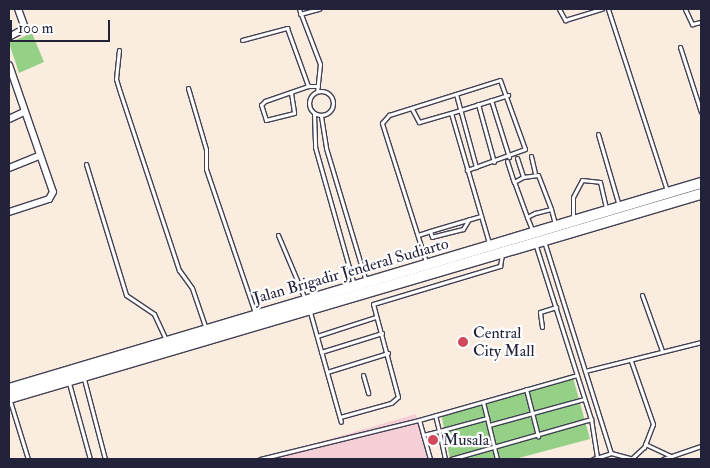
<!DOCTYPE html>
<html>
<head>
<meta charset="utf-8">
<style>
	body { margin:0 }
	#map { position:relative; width:710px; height:468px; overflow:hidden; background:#faeddf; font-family:"IM FELL Double Pica",serif }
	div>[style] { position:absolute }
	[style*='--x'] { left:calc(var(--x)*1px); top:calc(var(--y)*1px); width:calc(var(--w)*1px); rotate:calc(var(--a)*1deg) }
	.built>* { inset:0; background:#f6cfd6 }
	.green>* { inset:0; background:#94d186 }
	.roads { filter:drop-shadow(1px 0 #424054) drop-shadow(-1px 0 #424054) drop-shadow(0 1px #424054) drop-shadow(0 -1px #424054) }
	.lane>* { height:3px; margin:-1.5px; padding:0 1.5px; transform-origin:1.5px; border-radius:1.5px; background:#fff }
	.lane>.ring { margin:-1.5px; padding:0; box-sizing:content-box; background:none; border:3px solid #fff; border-radius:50% }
	.street>* { height:6px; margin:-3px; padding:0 3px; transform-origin:3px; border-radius:3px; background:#fff }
	.primary>* { height:10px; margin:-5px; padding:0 5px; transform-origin:5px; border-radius:5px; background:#fff }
	.dots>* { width:14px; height:14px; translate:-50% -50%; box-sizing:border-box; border:2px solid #fff; border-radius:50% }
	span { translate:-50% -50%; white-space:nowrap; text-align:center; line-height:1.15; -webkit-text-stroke:4.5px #fff; paint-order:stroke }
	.street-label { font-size:16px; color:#22223b }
	.poi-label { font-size:16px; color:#22223b }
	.left { translate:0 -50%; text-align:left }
	.frame { position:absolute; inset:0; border:10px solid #22223b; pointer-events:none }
	.scale { position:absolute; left:10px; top:20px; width:100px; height:22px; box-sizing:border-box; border:2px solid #22223b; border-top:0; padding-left:6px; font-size:15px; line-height:18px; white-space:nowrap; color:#22223b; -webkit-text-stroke:4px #fff; paint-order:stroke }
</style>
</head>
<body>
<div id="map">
	<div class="built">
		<i style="clip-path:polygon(416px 414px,429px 459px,261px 459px)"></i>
	</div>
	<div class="green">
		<i style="clip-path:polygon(32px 33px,44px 62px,19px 73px,9px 43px)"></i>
		<i style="clip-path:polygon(572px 374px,590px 439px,515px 459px,450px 459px,441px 413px)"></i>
	</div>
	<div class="roads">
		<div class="lane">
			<i style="--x:299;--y:9;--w:59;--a:69.1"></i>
			<i style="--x:320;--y:64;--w:27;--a:96"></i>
			<i style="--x:559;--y:9;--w:13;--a:61"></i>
			<i style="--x:565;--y:20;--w:39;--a:-17"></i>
			<i style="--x:608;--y:9;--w:191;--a:72"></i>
			<i style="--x:685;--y:9;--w:17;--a:65"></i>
			<i style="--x:692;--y:24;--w:9;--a:-13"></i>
			<i style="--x:300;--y:14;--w:20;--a:-15"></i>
			<i style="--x:242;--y:40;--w:47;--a:-14.9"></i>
			<i style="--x:287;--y:28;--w:62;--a:70.1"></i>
			<i style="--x:308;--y:86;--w:10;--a:0"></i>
			<i style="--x:680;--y:47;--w:68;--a:72.1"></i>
			<i style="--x:119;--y:50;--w:29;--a:96"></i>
			<i style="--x:116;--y:79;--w:14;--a:73"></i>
			<i style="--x:120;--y:92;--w:188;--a:71.7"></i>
			<i style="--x:179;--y:270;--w:22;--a:54"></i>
			<i style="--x:192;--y:288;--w:43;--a:71.1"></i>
			<i style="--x:188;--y:88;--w:64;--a:73.6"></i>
			<i style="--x:206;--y:149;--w:20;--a:90"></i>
			<i style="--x:206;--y:169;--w:152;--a:71.2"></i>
			<i class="ring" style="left:309px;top:91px;width:21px;height:21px"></i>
			<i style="--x:291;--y:93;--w:20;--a:81"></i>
			<i style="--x:294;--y:113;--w:29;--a:166"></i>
			<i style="--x:266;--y:120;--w:16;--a:-108"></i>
			<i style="--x:261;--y:105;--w:6;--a:-45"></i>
			<i style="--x:265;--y:101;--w:46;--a:-19.2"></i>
			<i style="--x:456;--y:94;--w:76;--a:74.7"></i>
			<i style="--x:491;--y:100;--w:60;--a:72.5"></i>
			<i style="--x:478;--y:104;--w:60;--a:74.6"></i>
			<i style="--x:412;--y:109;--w:15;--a:62"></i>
			<i style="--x:419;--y:122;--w:33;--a:-16"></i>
			<i style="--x:451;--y:113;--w:135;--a:73.7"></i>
			<i style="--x:451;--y:113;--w:60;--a:-17.5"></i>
			<i style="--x:314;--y:114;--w:33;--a:88"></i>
			<i style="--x:315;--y:147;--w:143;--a:74.2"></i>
			<i style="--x:321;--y:116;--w:32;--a:81"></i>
			<i style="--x:326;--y:148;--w:139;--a:73.3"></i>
			<i style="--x:598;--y:134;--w:75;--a:73.7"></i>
			<i style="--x:531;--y:156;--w:17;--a:77"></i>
			<i style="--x:517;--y:158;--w:20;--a:72"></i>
			<i style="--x:507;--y:161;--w:22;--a:72"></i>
			<i style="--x:86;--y:164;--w:137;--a:73"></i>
			<i style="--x:126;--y:295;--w:34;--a:34"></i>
			<i style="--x:154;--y:314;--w:29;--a:65"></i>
			<i style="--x:527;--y:217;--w:37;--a:-110"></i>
			<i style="--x:514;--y:182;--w:10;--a:-29"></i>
			<i style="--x:523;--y:177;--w:15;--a:-8"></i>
			<i style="--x:538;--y:175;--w:36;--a:69"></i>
			<i style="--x:469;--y:219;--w:12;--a:121"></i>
			<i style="--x:463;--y:229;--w:32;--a:166"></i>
			<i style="--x:432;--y:237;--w:6;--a:-108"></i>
			<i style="--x:430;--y:231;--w:53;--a:-16.4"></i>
			<i style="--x:573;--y:219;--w:22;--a:-90"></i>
			<i style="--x:573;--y:197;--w:19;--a:-62"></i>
			<i style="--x:582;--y:180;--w:18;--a:6"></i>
			<i style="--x:600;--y:182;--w:28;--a:77"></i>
			<i style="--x:533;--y:232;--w:16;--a:-112"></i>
			<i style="--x:527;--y:217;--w:9;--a:-27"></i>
			<i style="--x:535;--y:213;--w:16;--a:-14"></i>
			<i style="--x:551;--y:209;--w:16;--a:75"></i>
			<i style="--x:278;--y:235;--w:69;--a:67.1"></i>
			<i style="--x:418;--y:235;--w:13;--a:-18"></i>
			<i style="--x:544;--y:241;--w:222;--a:72.5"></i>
			<i style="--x:536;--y:246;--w:182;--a:72.4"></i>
			<i style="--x:591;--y:419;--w:37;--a:81"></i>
			<i style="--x:426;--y:262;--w:146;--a:-107.6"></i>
			<i style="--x:382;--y:123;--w:11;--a:-49"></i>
			<i style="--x:389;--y:115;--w:116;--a:-17.5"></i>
			<i style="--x:500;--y:80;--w:73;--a:70.1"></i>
			<i style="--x:525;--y:149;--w:62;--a:160.1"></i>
			<i style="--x:642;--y:295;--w:59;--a:70.3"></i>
			<i style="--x:310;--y:312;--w:114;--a:74.3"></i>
			<i style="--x:542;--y:327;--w:15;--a:-98"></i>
			<i style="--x:540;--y:312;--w:17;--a:-17"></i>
			<i style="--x:317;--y:336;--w:62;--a:-17.9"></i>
			<i style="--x:321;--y:352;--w:64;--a:-17.3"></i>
			<i style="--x:631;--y:361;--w:67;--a:70.8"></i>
			<i style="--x:653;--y:424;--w:25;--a:111"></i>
			<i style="--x:644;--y:447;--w:16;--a:137"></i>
			<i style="--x:585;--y:371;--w:120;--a:-14"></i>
			<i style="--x:327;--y:372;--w:64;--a:-17.3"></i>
			<i style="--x:363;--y:375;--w:19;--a:74"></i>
			<i style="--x:84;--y:379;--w:83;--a:75.3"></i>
			<i style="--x:69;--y:383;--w:79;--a:74.6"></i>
			<i style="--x:526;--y:389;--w:49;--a:75.7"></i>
			<i style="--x:10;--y:401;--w:61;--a:72.8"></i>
			<i style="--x:483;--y:402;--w:16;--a:76"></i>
			<i style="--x:340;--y:417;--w:53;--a:-15.4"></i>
			<i style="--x:391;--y:403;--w:9;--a:-41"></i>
			<i style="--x:398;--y:397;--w:96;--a:-105"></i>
			<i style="--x:373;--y:304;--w:133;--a:-16.7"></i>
			<i style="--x:500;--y:266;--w:11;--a:-80"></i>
			<i style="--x:419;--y:420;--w:164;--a:-15.9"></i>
			<i style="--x:489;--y:425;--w:98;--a:-15.3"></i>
			<i style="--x:423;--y:435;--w:16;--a:-14"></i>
			<i style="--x:439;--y:431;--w:16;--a:-104"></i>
			<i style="--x:645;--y:444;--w:29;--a:25"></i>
			<i style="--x:260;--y:459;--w:164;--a:-13.8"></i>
			<i style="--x:419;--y:420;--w:41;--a:74.2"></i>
			<i style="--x:445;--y:459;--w:29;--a:-102"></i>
			<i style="--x:439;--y:431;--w:50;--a:-15.2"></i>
			<i style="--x:487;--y:418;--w:42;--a:76.3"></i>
			<i style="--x:451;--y:459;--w:146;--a:-15.9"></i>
			<i style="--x:593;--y:459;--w:19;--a:-18"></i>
			<i style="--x:611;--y:453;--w:23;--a:15"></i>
			<i style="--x:663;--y:459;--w:40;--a:-18.9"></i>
		</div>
		<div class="street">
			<i style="--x:9;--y:37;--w:18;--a:-29"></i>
			<i style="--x:25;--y:28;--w:20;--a:-110"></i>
			<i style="--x:9;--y:65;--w:134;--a:70.9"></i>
			<i style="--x:53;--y:192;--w:8;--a:120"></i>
			<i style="--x:49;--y:199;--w:42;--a:162"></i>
			<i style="--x:9;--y:119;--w:17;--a:-25"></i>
			<i style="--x:9;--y:168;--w:31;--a:-22"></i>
		</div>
		<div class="primary">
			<i style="--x:9;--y:389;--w:722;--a:-16.58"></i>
			<i style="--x:9;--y:398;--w:721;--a:-16.43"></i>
		</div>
	</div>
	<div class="dots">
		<i style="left:463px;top:342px;background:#d1495b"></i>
		<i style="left:433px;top:440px;background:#d1495b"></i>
	</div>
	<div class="street-label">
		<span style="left:351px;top:271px;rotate:-16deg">Jalan Brigadir Jenderal Sudiarto</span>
	</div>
	<div class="poi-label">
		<span class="left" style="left:473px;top:342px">Central<br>City Mall</span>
		<span class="left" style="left:443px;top:440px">Musala</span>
	</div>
	<div class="frame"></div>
	<div class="scale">100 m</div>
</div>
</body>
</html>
